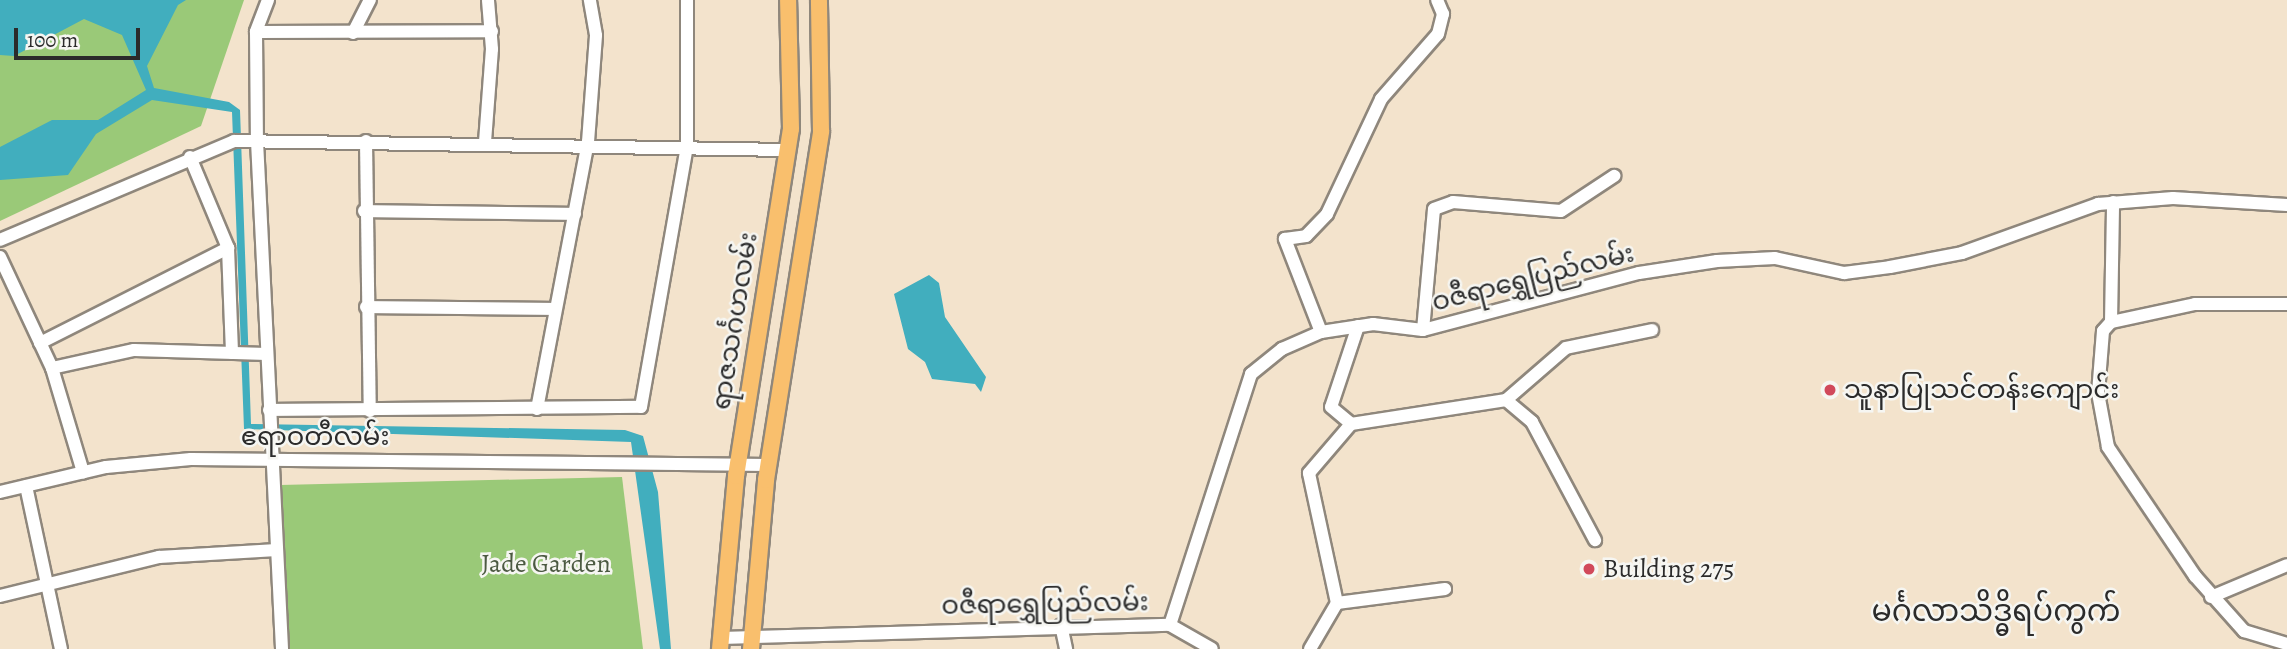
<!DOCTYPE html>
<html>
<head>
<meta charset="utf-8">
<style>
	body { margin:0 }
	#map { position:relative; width:2287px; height:649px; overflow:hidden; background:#f3e3cc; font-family:Alegreya,"Noto Sans Myanmar",serif }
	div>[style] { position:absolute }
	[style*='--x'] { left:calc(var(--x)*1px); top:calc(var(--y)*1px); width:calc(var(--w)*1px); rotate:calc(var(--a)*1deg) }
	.green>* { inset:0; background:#9ac978 }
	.water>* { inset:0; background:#41aebe }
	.roads { filter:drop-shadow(2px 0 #8f877c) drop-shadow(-2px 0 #8f877c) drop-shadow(0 2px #8f877c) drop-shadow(0 -2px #8f877c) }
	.minor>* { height:12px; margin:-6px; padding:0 6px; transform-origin:6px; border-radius:6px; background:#fff }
	.major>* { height:16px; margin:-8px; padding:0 8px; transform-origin:8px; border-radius:8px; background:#f9bf6d }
	.dots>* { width:19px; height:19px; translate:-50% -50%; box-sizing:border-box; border:4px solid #f6f6f2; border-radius:50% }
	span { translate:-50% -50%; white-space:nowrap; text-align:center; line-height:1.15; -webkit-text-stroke:5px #f6f6f2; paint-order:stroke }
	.street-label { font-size:26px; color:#2b2b2b }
	.poi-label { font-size:26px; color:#2b2b2b }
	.left { translate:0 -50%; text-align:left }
	.park-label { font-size:26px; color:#4c5a42 }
	.quarter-label { font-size:30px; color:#2b2b2b }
	.scale { position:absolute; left:14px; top:28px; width:126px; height:32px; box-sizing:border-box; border:4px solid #2b2b2b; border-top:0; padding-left:9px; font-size:21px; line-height:24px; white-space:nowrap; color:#2b2b2b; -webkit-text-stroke:5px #f6f6f2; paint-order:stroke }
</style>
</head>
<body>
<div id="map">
	<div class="green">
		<i style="clip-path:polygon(0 0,244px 0,201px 126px,0 221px)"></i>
		<i style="clip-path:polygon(622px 477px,643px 649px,290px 649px,280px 485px)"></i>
	</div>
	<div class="water">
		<i style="clip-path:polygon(0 0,186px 0,178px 5px,147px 66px,154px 88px,229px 102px,240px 110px,251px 424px,625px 430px,643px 436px,658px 492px,671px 649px,660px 649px,631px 442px,244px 429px,232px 112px,152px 100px,96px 134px,68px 175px,0 180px,0 147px,52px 120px,98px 120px,146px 90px,122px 35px,84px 19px,14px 56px,0 55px)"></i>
		<i style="clip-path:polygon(929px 275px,939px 283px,945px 317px,986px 377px,981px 392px,975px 384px,932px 379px,925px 362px,908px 349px,894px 294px)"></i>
	</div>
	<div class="roads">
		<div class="minor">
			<i style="--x:268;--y:0;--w:34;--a:111"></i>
			<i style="--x:256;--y:32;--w:109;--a:89.5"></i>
			<i style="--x:257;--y:141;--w:509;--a:87.18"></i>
			<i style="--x:256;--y:32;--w:236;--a:-0.2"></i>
			<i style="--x:353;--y:33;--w:37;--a:-63"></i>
			<i style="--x:366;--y:141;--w:270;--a:89.2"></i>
			<i style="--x:485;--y:142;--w:93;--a:-85.7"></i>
			<i style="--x:492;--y:49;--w:49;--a:-94.7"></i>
			<i style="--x:190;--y:157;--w:99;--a:67.3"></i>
			<i style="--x:228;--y:248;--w:105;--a:87.8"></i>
			<i style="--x:364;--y:211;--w:211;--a:0.8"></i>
			<i style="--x:0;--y:240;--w:254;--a:-22.9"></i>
			<i style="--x:234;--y:141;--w:553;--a:0.93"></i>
			<i style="--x:0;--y:257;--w:123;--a:64.9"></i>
			<i style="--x:52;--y:368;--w:109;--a:73.4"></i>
			<i style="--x:2287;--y:304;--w:92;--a:180"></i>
			<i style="--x:2195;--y:304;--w:86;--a:167.9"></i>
			<i style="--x:2111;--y:322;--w:12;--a:132"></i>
			<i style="--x:2103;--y:331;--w:62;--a:94.6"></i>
			<i style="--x:2098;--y:393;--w:55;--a:79.5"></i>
			<i style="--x:2108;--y:447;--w:156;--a:56"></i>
			<i style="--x:2195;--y:576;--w:74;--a:48.3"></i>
			<i style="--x:2244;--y:631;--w:45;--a:16.8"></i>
			<i style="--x:366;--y:307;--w:188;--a:0.6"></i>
			<i style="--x:2111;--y:322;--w:120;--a:-89"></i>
			<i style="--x:1358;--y:326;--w:85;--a:108.4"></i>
			<i style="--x:1331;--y:407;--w:26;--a:40"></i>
			<i style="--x:1351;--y:424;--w:157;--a:-8.8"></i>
			<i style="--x:1506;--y:400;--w:34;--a:40"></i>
			<i style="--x:1532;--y:422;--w:134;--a:61.9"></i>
			<i style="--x:1423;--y:330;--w:121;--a:-84.8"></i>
			<i style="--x:1434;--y:209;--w:20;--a:-20"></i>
			<i style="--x:1453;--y:202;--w:108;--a:4.8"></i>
			<i style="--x:1561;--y:211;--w:64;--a:-33.4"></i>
			<i style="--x:1321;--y:332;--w:100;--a:-111.2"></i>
			<i style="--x:1285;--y:239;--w:21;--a:-8"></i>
			<i style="--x:1306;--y:236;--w:30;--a:-46"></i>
			<i style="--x:1327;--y:214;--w:127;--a:-64.8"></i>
			<i style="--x:1381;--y:99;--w:86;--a:-48.8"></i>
			<i style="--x:1438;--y:34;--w:21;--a:-76"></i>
			<i style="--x:1443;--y:14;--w:15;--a:-113"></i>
			<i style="--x:40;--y:343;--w:211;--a:-26.8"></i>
			<i style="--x:52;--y:368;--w:84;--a:-12.4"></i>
			<i style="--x:134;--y:350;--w:133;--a:1.7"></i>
			<i style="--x:1506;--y:400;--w:79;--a:-40.9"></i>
			<i style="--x:1566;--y:348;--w:88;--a:-11.8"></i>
			<i style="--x:537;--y:409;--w:272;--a:-79.2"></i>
			<i style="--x:588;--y:142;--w:107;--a:-85.7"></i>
			<i style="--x:596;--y:35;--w:36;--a:-100"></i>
			<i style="--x:269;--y:410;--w:372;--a:-0.5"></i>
			<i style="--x:641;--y:407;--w:264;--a:-80"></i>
			<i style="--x:687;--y:147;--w:147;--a:-90"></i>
			<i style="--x:26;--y:486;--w:167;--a:77.9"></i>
			<i style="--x:0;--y:492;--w:109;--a:-13.3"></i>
			<i style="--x:106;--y:467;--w:85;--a:-5.4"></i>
			<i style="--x:191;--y:459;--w:578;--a:0.59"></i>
			<i style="--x:0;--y:596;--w:164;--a:-13.8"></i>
			<i style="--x:159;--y:557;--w:118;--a:-3.4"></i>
			<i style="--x:2211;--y:597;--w:82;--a:-22.8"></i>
			<i style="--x:1337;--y:603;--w:109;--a:-7.4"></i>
			<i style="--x:1061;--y:625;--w:25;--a:78"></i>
			<i style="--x:1170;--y:625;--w:48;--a:29.7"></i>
			<i style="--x:721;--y:638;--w:449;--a:-1.7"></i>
			<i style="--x:1170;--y:625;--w:264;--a:-72.1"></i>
			<i style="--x:1251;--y:374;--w:40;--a:-39"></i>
			<i style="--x:1282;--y:349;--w:43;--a:-23.6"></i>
			<i style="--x:1321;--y:332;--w:53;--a:-8.7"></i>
			<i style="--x:1373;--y:324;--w:50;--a:6.8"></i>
			<i style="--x:1423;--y:330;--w:223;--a:-14.8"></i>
			<i style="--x:1639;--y:273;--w:79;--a:-8.7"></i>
			<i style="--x:1717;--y:261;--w:58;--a:-3"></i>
			<i style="--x:1775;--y:258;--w:71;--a:12.3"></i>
			<i style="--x:1844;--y:273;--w:46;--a:-7.4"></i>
			<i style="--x:1890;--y:267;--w:73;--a:-11"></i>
			<i style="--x:1962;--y:253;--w:145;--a:-19.8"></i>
			<i style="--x:2098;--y:204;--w:75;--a:-4.6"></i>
			<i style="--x:2173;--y:198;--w:114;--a:3.5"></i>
			<i style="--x:1310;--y:649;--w:53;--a:-59.6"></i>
			<i style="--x:1337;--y:603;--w:133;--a:-102.2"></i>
			<i style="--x:1309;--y:473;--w:65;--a:-49.4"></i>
		</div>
		<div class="major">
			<i style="--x:720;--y:649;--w:174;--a:-84.7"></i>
			<i style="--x:736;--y:476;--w:351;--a:-81"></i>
			<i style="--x:791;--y:129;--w:129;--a:-91.3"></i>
			<i style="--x:751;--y:649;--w:170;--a:-84.9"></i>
			<i style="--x:766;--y:480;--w:353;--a:-81"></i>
			<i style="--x:821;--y:131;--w:131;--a:-90.9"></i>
		</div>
	</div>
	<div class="dots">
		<i style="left:1830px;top:390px;background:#d1495b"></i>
		<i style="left:1589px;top:569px;background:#d1495b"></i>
	</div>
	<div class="street-label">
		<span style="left:1533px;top:278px;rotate:-14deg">ဝဇီရာရွှေပြည်လမ်း</span>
		<span style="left:735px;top:321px;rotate:-81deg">ရာဇသင်္ဂဟလမ်း</span>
		<span style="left:315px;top:437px">ဧရာဝတီလမ်း</span>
		<span style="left:1045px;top:604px;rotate:-1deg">ဝဇီရာရွှေပြည်လမ်း</span>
	</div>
	<div class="poi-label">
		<span class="left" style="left:1844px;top:390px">သူနာပြုသင်တန်းကျောင်း</span>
		<span class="left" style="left:1603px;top:569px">Building 275</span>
	</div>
	<div class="park-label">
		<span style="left:546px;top:564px">Jade Garden</span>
	</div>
	<div class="quarter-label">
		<span style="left:1996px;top:611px">မင်္ဂလာသိဒ္ဓိရပ်ကွက်</span>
	</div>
	<div class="scale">100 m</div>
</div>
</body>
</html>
